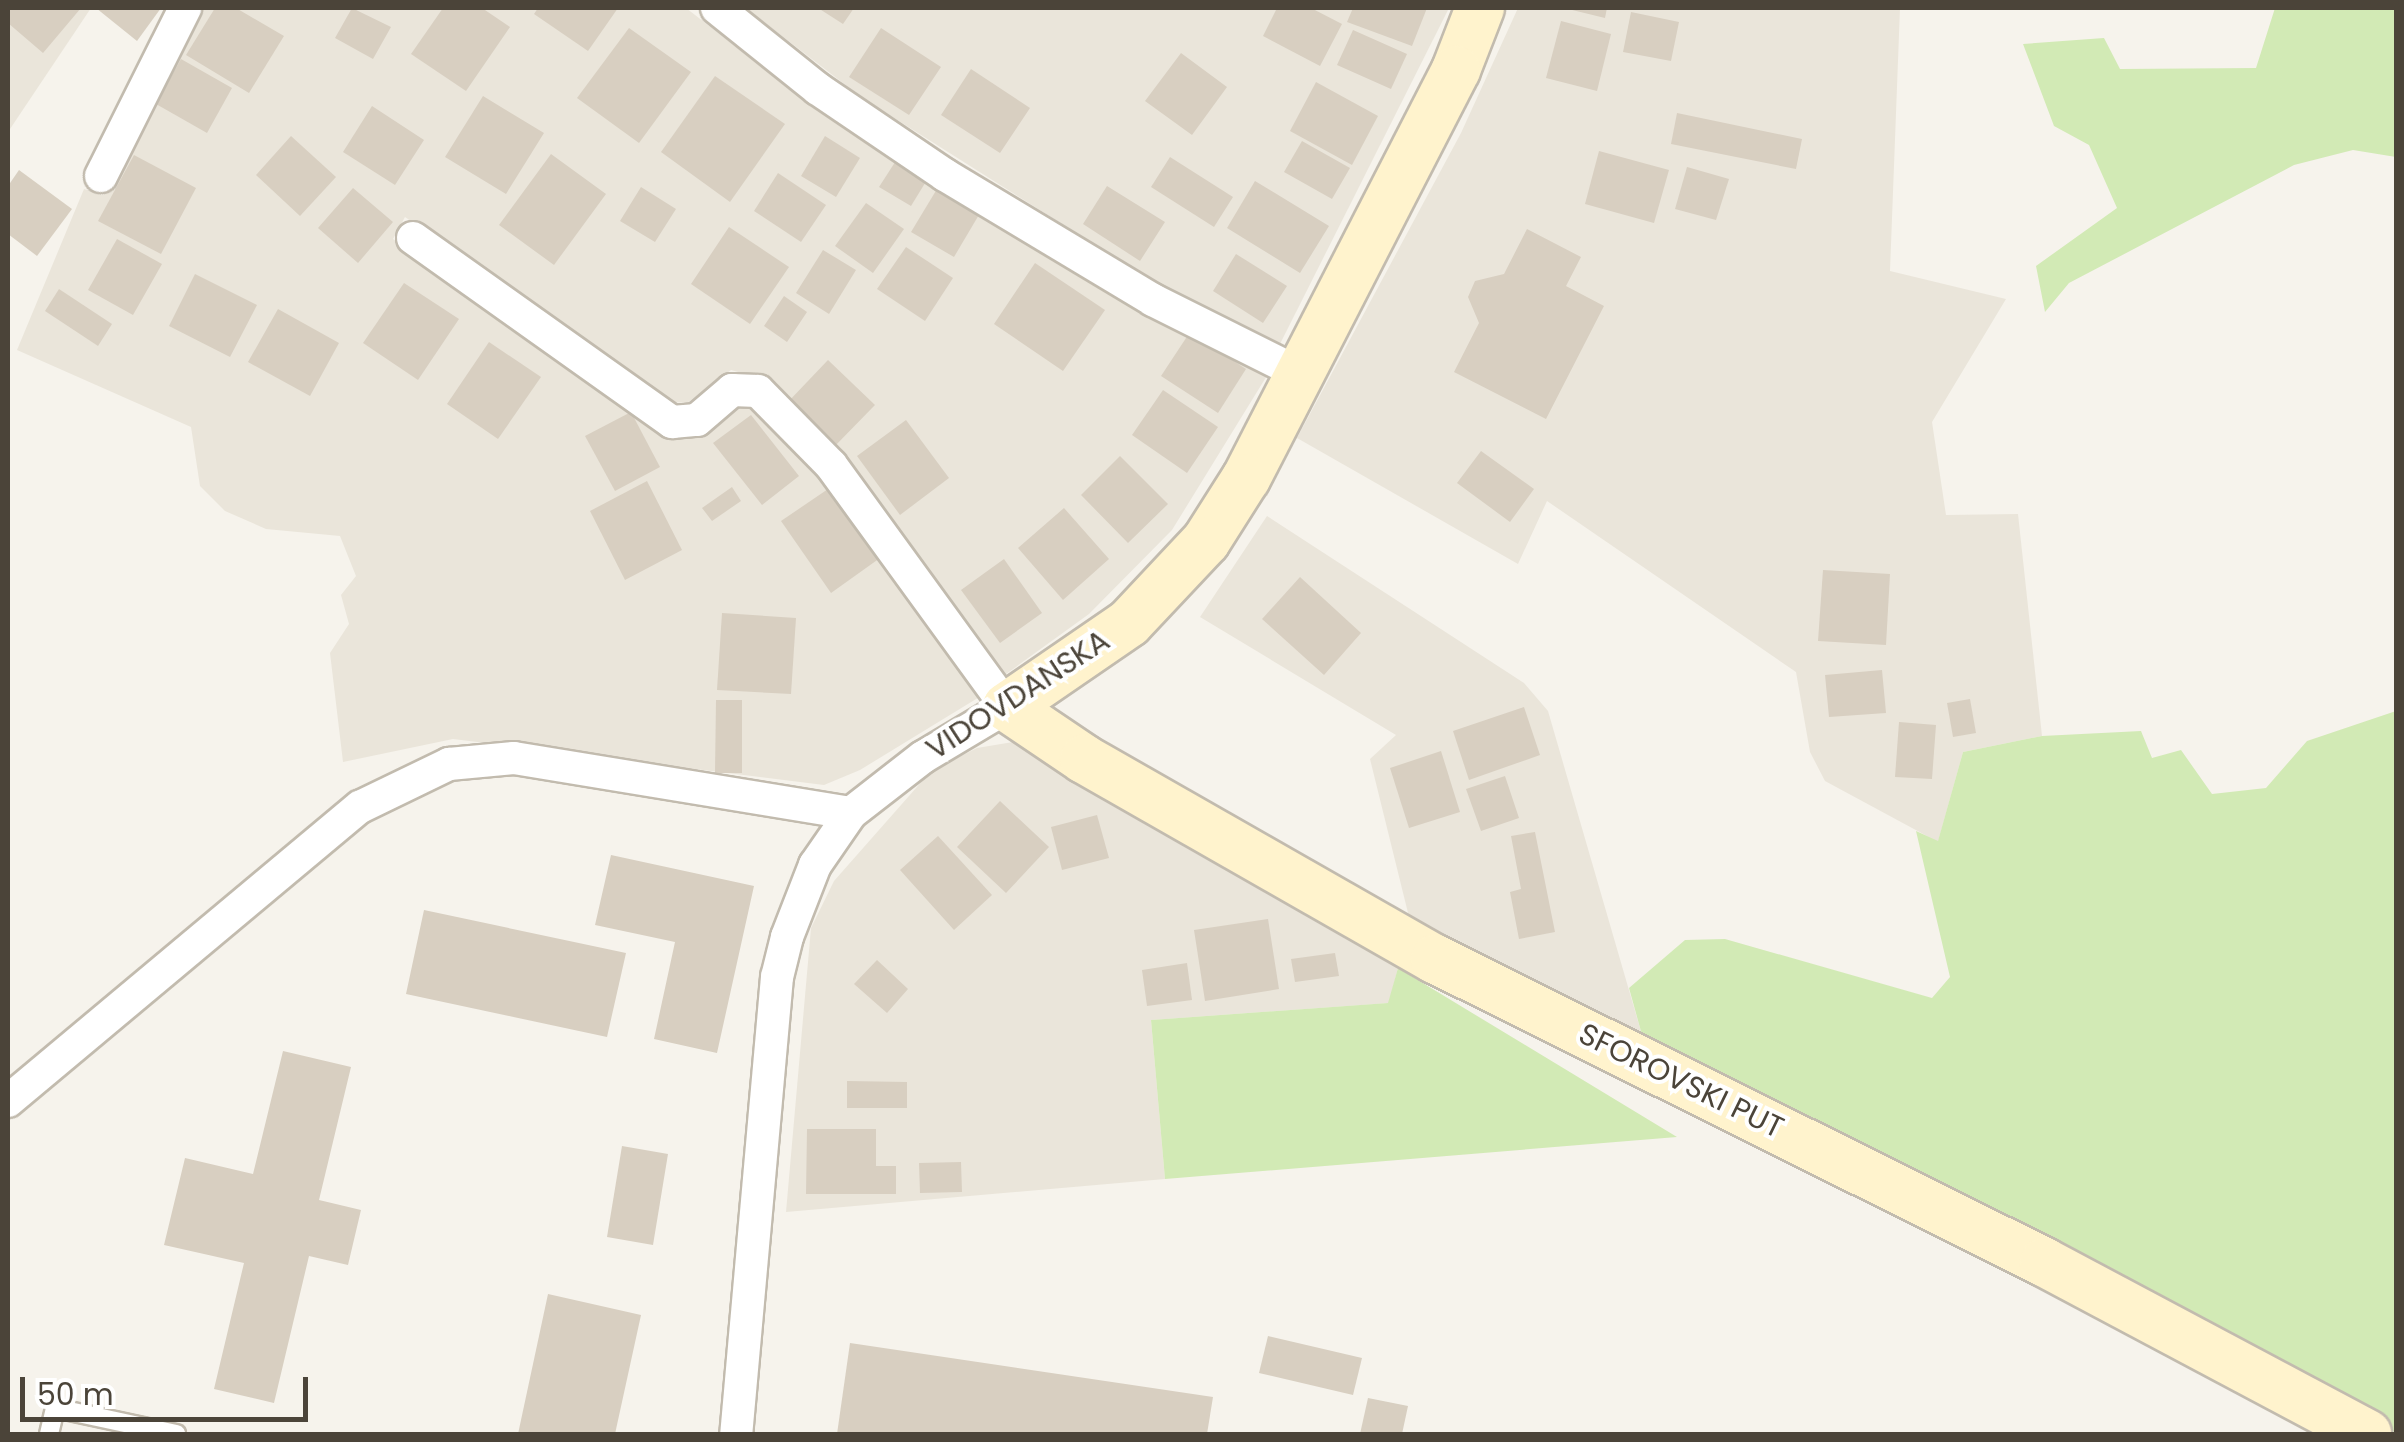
<!DOCTYPE html>
<html>
<head>
<meta charset="utf-8">
<style>
	body { margin:0 }
	#map { position:relative; width:2404px; height:1442px; overflow:hidden; background:#f6f3ec; font-family:Poppins,sans-serif }
	div>[style] { position:absolute }
	[style*='--x'] { left:calc(var(--x)*1px); top:calc(var(--y)*1px); width:calc(var(--w)*1px); rotate:calc(var(--a)*1deg) }
	.residential>* { inset:0; background:#eae5da }
	.green>* { inset:0; background:#d2eab5 }
	.building>* { inset:0; background:#d8cfc1 }
	.roads { filter:drop-shadow(2px 0 #c2bbae) drop-shadow(-2px 0 #c2bbae) drop-shadow(0 2px #c2bbae) drop-shadow(0 -2px #c2bbae) }
	.lane>* { height:18px; margin:-9px; padding:0 9px; transform-origin:9px; border-radius:9px; background:#fff }
	.street>* { height:32px; margin:-16px; padding:0 16px; transform-origin:16px; border-radius:16px; background:#fff }
	.secondary>* { height:48px; margin:-24px; padding:0 24px; transform-origin:24px; border-radius:24px; background:#fff3cd }
	span { translate:-50% -50%; white-space:nowrap; text-align:center; line-height:1.15; -webkit-text-stroke:8px #fff; paint-order:stroke }
	.street-label { font-size:30px; color:#4b4439 }
	.frame { position:absolute; inset:0; border:10px solid #4b4439; pointer-events:none }
	.scale { position:absolute; left:20px; top:1377px; width:288px; height:45px; box-sizing:border-box; border:5px solid #4b4439; border-top:0; padding-left:12px; font-size:30px; line-height:35px; white-space:nowrap; color:#4b4439; -webkit-text-stroke:8px #fff; paint-order:stroke }
</style>
</head>
<body>
<div id="map">
	<div class="residential">
		<i style="clip-path:polygon(8px 8px,91px 8px,8px 132px)"></i>
		<i style="clip-path:polygon(198px 8px,686px 8px,793px 91px,1079px 275px,1268px 374px,1172px 530px,1089px 614px,1002px 677px,760px 378px,731px 370px,687px 403px,674px 402px,405px 217px,393px 239px,663px 434px,745px 397px,813px 464px,981px 696px,860px 770px,824px 785px,453px 739px,343px 762px,330px 653px,349px 624px,341px 595px,356px 576px,340px 536px,266px 529px,225px 511px,200px 486px,191px 427px,17px 350px,84px 189px,103px 195px)"></i>
		<i style="clip-path:polygon(746px 8px,1449px 8px,1279px 346px,1146px 277px,861px 97px)"></i>
		<i style="clip-path:polygon(1518px 8px,1900px 8px,1890px 271px,2006px 299px,1932px 422px,1946px 515px,2018px 514px,2042px 736px,1963px 752px,1938px 842px,1825px 781px,1810px 752px,1796px 672px,1547px 501px,1518px 564px,1297px 438px,1461px 133px)"></i>
		<i style="clip-path:polygon(1267px 516px,1524px 683px,1548px 711px,1642px 1035px,1410px 921px,1370px 759px,1396px 735px,1200px 617px)"></i>
		<i style="clip-path:polygon(1013px 742px,1047px 755px,1398px 968px,1389px 1003px,1151px 1020px,1165px 1179px,786px 1212px,811px 928px,834px 881px,931px 771px,977px 748px)"></i>
	</div>
	<div class="green">
		<i style="clip-path:polygon(2275px 8px,2396px 8px,2396px 157px,2353px 150px,2294px 165px,2069px 283px,2045px 312px,2036px 266px,2117px 208px,2089px 145px,2054px 126px,2023px 44px,2104px 38px,2120px 69px,2256px 68px)"></i>
		<i style="clip-path:polygon(2396px 711px,2396px 1433px,1642px 1035px,1629px 988px,1685px 940px,1725px 939px,1932px 998px,1950px 977px,1916px 831px,1938px 841px,1963px 752px,2042px 736px,2141px 731px,2152px 758px,2181px 750px,2212px 794px,2266px 788px,2307px 741px)"></i>
		<i style="clip-path:polygon(1398px 968px,1677px 1137px,1165px 1179px,1151px 1020px,1388px 1003px)"></i>
	</div>
	<div class="building">
		<i style="clip-path:polygon(8px 8px,81px 8px,43px 53px,8px 23px)"></i>
		<i style="clip-path:polygon(96px 8px,161px 8px,137px 41px)"></i>
		<i style="clip-path:polygon(215px 8px,236px 8px,284px 36px,249px 93px,186px 55px)"></i>
		<i style="clip-path:polygon(352px 8px,391px 27px,373px 59px,335px 38px)"></i>
		<i style="clip-path:polygon(443px 8px,482px 8px,510px 27px,466px 91px,411px 54px)"></i>
		<i style="clip-path:polygon(538px 8px,618px 8px,588px 51px,534px 14px)"></i>
		<i style="clip-path:polygon(818px 8px,854px 8px,843px 24px)"></i>
		<i style="clip-path:polygon(1277px 8px,1311px 8px,1342px 24px,1320px 66px,1263px 36px)"></i>
		<i style="clip-path:polygon(1353px 8px,1427px 8px,1412px 46px,1347px 22px)"></i>
		<i style="clip-path:polygon(1564px 8px,1607px 8px,1605px 18px)"></i>
		<i style="clip-path:polygon(1631px 12px,1679px 22px,1671px 61px,1623px 52px)"></i>
		<i style="clip-path:polygon(1561px 21px,1611px 34px,1597px 91px,1546px 78px)"></i>
		<i style="clip-path:polygon(629px 28px,691px 72px,639px 143px,577px 98px)"></i>
		<i style="clip-path:polygon(881px 28px,941px 67px,909px 115px,849px 77px)"></i>
		<i style="clip-path:polygon(1353px 30px,1407px 54px,1391px 89px,1337px 65px)"></i>
		<i style="clip-path:polygon(1181px 53px,1227px 87px,1192px 135px,1145px 101px)"></i>
		<i style="clip-path:polygon(181px 59px,232px 88px,207px 133px,156px 104px)"></i>
		<i style="clip-path:polygon(971px 69px,1030px 108px,1000px 153px,941px 115px)"></i>
		<i style="clip-path:polygon(715px 76px,785px 124px,730px 202px,661px 152px)"></i>
		<i style="clip-path:polygon(1316px 82px,1378px 116px,1352px 165px,1290px 131px)"></i>
		<i style="clip-path:polygon(483px 96px,544px 133px,506px 194px,445px 157px)"></i>
		<i style="clip-path:polygon(372px 106px,424px 140px,395px 185px,343px 152px)"></i>
		<i style="clip-path:polygon(1677px 113px,1802px 139px,1796px 169px,1671px 144px)"></i>
		<i style="clip-path:polygon(291px 136px,336px 177px,300px 216px,256px 175px)"></i>
		<i style="clip-path:polygon(825px 136px,860px 158px,836px 197px,801px 176px)"></i>
		<i style="clip-path:polygon(1302px 141px,1350px 168px,1332px 199px,1284px 172px)"></i>
		<i style="clip-path:polygon(1599px 151px,1669px 170px,1654px 223px,1585px 204px)"></i>
		<i style="clip-path:polygon(551px 154px,606px 194px,554px 265px,499px 225px)"></i>
		<i style="clip-path:polygon(134px 155px,196px 188px,161px 254px,98px 221px)"></i>
		<i style="clip-path:polygon(899px 156px,930px 175px,911px 206px,879px 187px)"></i>
		<i style="clip-path:polygon(1170px 157px,1233px 197px,1214px 227px,1151px 187px)"></i>
		<i style="clip-path:polygon(1687px 167px,1729px 179px,1716px 220px,1675px 209px)"></i>
		<i style="clip-path:polygon(19px 170px,72px 209px,37px 256px,8px 234px,8px 186px)"></i>
		<i style="clip-path:polygon(778px 173px,826px 205px,801px 242px,754px 211px)"></i>
		<i style="clip-path:polygon(1255px 181px,1329px 226px,1300px 273px,1227px 228px)"></i>
		<i style="clip-path:polygon(940px 184px,983px 208px,954px 257px,911px 232px)"></i>
		<i style="clip-path:polygon(1107px 186px,1165px 222px,1140px 261px,1083px 224px)"></i>
		<i style="clip-path:polygon(641px 187px,676px 209px,655px 242px,620px 221px)"></i>
		<i style="clip-path:polygon(353px 188px,393px 222px,358px 263px,318px 228px)"></i>
		<i style="clip-path:polygon(866px 203px,904px 229px,873px 273px,835px 246px)"></i>
		<i style="clip-path:polygon(729px 227px,789px 267px,750px 324px,691px 284px)"></i>
		<i style="clip-path:polygon(1527px 229px,1581px 257px,1566px 286px,1604px 306px,1546px 419px,1454px 372px,1479px 323px,1468px 297px,1475px 281px,1504px 274px)"></i>
		<i style="clip-path:polygon(117px 239px,162px 264px,133px 315px,88px 290px)"></i>
		<i style="clip-path:polygon(906px 247px,953px 278px,925px 321px,877px 289px)"></i>
		<i style="clip-path:polygon(823px 250px,856px 270px,829px 314px,796px 293px)"></i>
		<i style="clip-path:polygon(1236px 254px,1287px 286px,1263px 323px,1213px 291px)"></i>
		<i style="clip-path:polygon(1035px 263px,1105px 310px,1063px 371px,994px 324px)"></i>
		<i style="clip-path:polygon(195px 274px,257px 305px,230px 357px,169px 326px)"></i>
		<i style="clip-path:polygon(404px 283px,459px 319px,418px 380px,363px 343px)"></i>
		<i style="clip-path:polygon(59px 289px,112px 324px,98px 346px,45px 311px)"></i>
		<i style="clip-path:polygon(784px 296px,807px 312px,787px 342px,764px 326px)"></i>
		<i style="clip-path:polygon(278px 309px,339px 343px,310px 396px,248px 362px)"></i>
		<i style="clip-path:polygon(1190px 332px,1246px 369px,1218px 413px,1161px 376px)"></i>
		<i style="clip-path:polygon(489px 342px,541px 377px,498px 439px,447px 404px)"></i>
		<i style="clip-path:polygon(828px 360px,875px 405px,833px 448px,787px 403px)"></i>
		<i style="clip-path:polygon(1163px 390px,1218px 427px,1187px 473px,1132px 435px)"></i>
		<i style="clip-path:polygon(631px 412px,660px 467px,615px 491px,585px 436px)"></i>
		<i style="clip-path:polygon(751px 415px,799px 476px,762px 505px,713px 443px)"></i>
		<i style="clip-path:polygon(906px 420px,949px 478px,900px 515px,857px 456px)"></i>
		<i style="clip-path:polygon(1481px 451px,1534px 489px,1510px 522px,1457px 483px)"></i>
		<i style="clip-path:polygon(1120px 456px,1168px 504px,1128px 543px,1081px 495px)"></i>
		<i style="clip-path:polygon(647px 481px,682px 550px,625px 580px,590px 511px)"></i>
		<i style="clip-path:polygon(732px 487px,741px 501px,712px 521px,702px 508px)"></i>
		<i style="clip-path:polygon(831px 487px,880px 558px,831px 593px,781px 521px)"></i>
		<i style="clip-path:polygon(1064px 508px,1109px 559px,1063px 600px,1018px 548px)"></i>
		<i style="clip-path:polygon(1004px 559px,1042px 613px,1000px 643px,961px 590px)"></i>
		<i style="clip-path:polygon(1823px 570px,1890px 574px,1886px 645px,1818px 641px)"></i>
		<i style="clip-path:polygon(1300px 577px,1361px 633px,1324px 675px,1262px 619px)"></i>
		<i style="clip-path:polygon(722px 613px,796px 618px,791px 694px,717px 690px)"></i>
		<i style="clip-path:polygon(1882px 670px,1886px 713px,1829px 717px,1825px 675px)"></i>
		<i style="clip-path:polygon(1970px 699px,1976px 733px,1953px 737px,1947px 703px)"></i>
		<i style="clip-path:polygon(716px 700px,742px 700px,742px 773px,715px 773px)"></i>
		<i style="clip-path:polygon(1524px 707px,1540px 755px,1469px 780px,1453px 731px)"></i>
		<i style="clip-path:polygon(1899px 722px,1936px 725px,1932px 779px,1895px 777px)"></i>
		<i style="clip-path:polygon(1441px 751px,1460px 812px,1409px 828px,1390px 768px)"></i>
		<i style="clip-path:polygon(1505px 776px,1519px 818px,1481px 831px,1466px 789px)"></i>
		<i style="clip-path:polygon(1000px 801px,1049px 847px,1006px 893px,957px 847px)"></i>
		<i style="clip-path:polygon(1097px 815px,1109px 858px,1062px 870px,1051px 827px)"></i>
		<i style="clip-path:polygon(1535px 832px,1555px 932px,1519px 939px,1510px 892px,1521px 889px,1511px 836px)"></i>
		<i style="clip-path:polygon(938px 836px,992px 895px,954px 930px,900px 870px)"></i>
		<i style="clip-path:polygon(611px 855px,754px 886px,717px 1053px,654px 1039px,675px 942px,595px 925px)"></i>
		<i style="clip-path:polygon(424px 910px,626px 953px,607px 1037px,406px 994px)"></i>
		<i style="clip-path:polygon(1268px 919px,1279px 989px,1205px 1001px,1194px 930px)"></i>
		<i style="clip-path:polygon(1335px 953px,1339px 976px,1295px 982px,1291px 959px)"></i>
		<i style="clip-path:polygon(877px 960px,908px 989px,887px 1013px,854px 984px)"></i>
		<i style="clip-path:polygon(1187px 963px,1192px 1000px,1147px 1006px,1142px 970px)"></i>
		<i style="clip-path:polygon(283px 1051px,351px 1067px,319px 1200px,361px 1210px,348px 1265px,309px 1256px,274px 1403px,214px 1389px,244px 1263px,164px 1245px,185px 1158px,253px 1174px)"></i>
		<i style="clip-path:polygon(847px 1081px,907px 1082px,907px 1108px,847px 1108px)"></i>
		<i style="clip-path:polygon(807px 1129px,876px 1129px,876px 1166px,896px 1166px,896px 1194px,806px 1194px)"></i>
		<i style="clip-path:polygon(622px 1146px,668px 1154px,653px 1245px,607px 1237px)"></i>
		<i style="clip-path:polygon(961px 1162px,962px 1192px,920px 1193px,919px 1163px)"></i>
		<i style="clip-path:polygon(548px 1294px,641px 1315px,615px 1434px,518px 1434px)"></i>
		<i style="clip-path:polygon(1268px 1336px,1362px 1358px,1353px 1395px,1259px 1373px)"></i>
		<i style="clip-path:polygon(850px 1343px,1213px 1397px,1207px 1434px,837px 1434px)"></i>
		<i style="clip-path:polygon(1368px 1398px,1408px 1406px,1402px 1434px,1360px 1434px)"></i>
	</div>
	<div class="roads">
		<div class="lane">
			<i style="--x:49;--y:1434;--w:27;--a:-77"></i>
			<i style="--x:55;--y:1408;--w:124;--a:12.1"></i>
		</div>
		<div class="street">
			<i style="--x:717;--y:8;--w:129;--a:38.7"></i>
			<i style="--x:818;--y:89;--w:153;--a:34.1"></i>
			<i style="--x:945;--y:175;--w:243;--a:31"></i>
			<i style="--x:1153;--y:300;--w:163;--a:26.6"></i>
			<i style="--x:101;--y:176;--w:188;--a:-63.4"></i>
			<i style="--x:413;--y:238;--w:318;--a:35.4"></i>
			<i style="--x:672;--y:422;--w:25;--a:-5"></i>
			<i style="--x:697;--y:420;--w:46;--a:-40.6"></i>
			<i style="--x:732;--y:390;--w:26;--a:2"></i>
			<i style="--x:758;--y:391;--w:104;--a:45.4"></i>
			<i style="--x:831;--y:465;--w:299;--a:54"></i>
			<i style="--x:1007;--y:707;--w:98;--a:149.2"></i>
			<i style="--x:923;--y:757;--w:91;--a:142.1"></i>
			<i style="--x:851;--y:813;--w:63;--a:124.7"></i>
			<i style="--x:815;--y:865;--w:77;--a:111.3"></i>
			<i style="--x:787;--y:937;--w:41;--a:104"></i>
			<i style="--x:777;--y:977;--w:459;--a:95.1"></i>
			<i style="--x:8;--y:1101;--w:459;--a:-39.9"></i>
			<i style="--x:360;--y:807;--w:99;--a:-25.8"></i>
			<i style="--x:449;--y:764;--w:65;--a:-5.3"></i>
			<i style="--x:514;--y:758;--w:341;--a:9.3"></i>
		</div>
		<div class="secondary">
			<i style="--x:1480;--y:8;--w:66;--a:111.2"></i>
			<i style="--x:1456;--y:70;--w:459;--a:117.2"></i>
			<i style="--x:1246;--y:478;--w:75;--a:122.4"></i>
			<i style="--x:1206;--y:541;--w:112;--a:133.2"></i>
			<i style="--x:1129;--y:623;--w:148;--a:145.5"></i>
			<i style="--x:1007;--y:707;--w:93;--a:34"></i>
			<i style="--x:1084;--y:759;--w:404;--a:29.7"></i>
			<i style="--x:1435;--y:959;--w:680;--a:26.45"></i>
			<i style="--x:2044;--y:1262;--w:366;--a:28"></i>
		</div>
	</div>
	<div class="street-label">
		<span style="left:1018px;top:695px;rotate:-33deg">VIDOVDANSKA</span>
		<span style="left:1681px;top:1081px;rotate:26deg">SFOROVSKI PUT</span>
	</div>
	<div class="frame"></div>
	<div class="scale">50 m</div>
</div>
</body>
</html>
